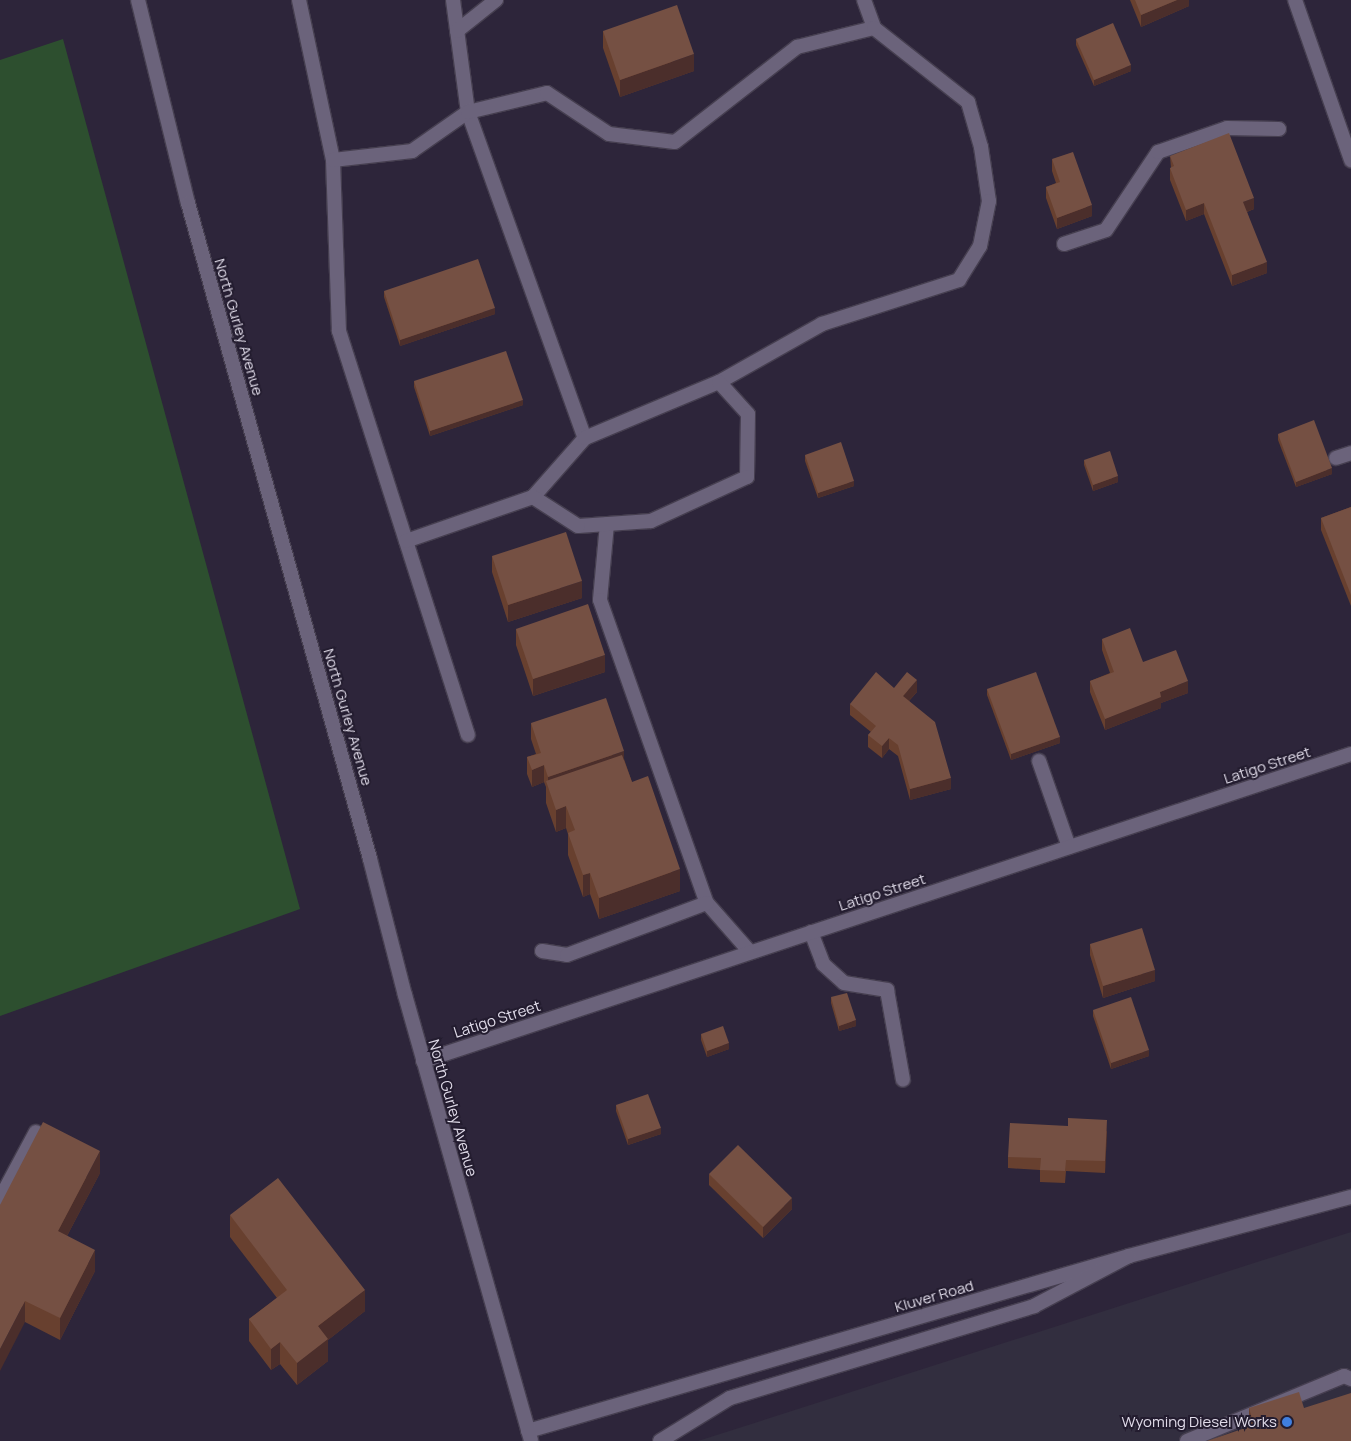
<!DOCTYPE html>
<html>
<head>
<meta charset="utf-8">
<style>
	body { margin:0 }
	#map { position:relative; width:1351px; height:1441px; overflow:hidden; background:#2d253a; font-family:Manrope,sans-serif }
	div>[style] { position:absolute }
	[style*='--x'] { left:calc(var(--x)*1px); top:calc(var(--y)*1px); width:calc(var(--w)*1px); rotate:calc(var(--a)*1deg) }
	.industrial>* { inset:0; background:#322e3f }
	.green>* { inset:0; background:#2d4f2f }
	.roads { filter:drop-shadow(1px 0 #463f50) drop-shadow(-1px 0 #463f50) drop-shadow(0 1px #463f50) drop-shadow(0 -1px #463f50) }
	.service>* { height:14px; margin:-7px; padding:0 7px; transform-origin:7px; border-radius:7px; background:#6b637b }
	.minor>* { height:14px; margin:-7px; padding:0 7px; transform-origin:7px; border-radius:7px; background:#6b637b }
	.tertiary>* { height:14px; margin:-7px; padding:0 7px; transform-origin:7px; border-radius:7px; background:#6b637b }
	.wall>* { inset:0; background:#68402f }
	.shaded-wall>* { inset:0; background:#4b2e2b }
	.building>* { inset:0; background:#755043 }
	.dots>* { width:14px; height:14px; translate:-50% -50%; box-sizing:border-box; border:2px solid #231c2f; border-radius:50% }
	span { translate:-50% -50%; white-space:nowrap; text-align:center; line-height:1.15; -webkit-text-stroke:4px #231c2f; paint-order:stroke }
	.street-label { font-size:15px; color:#e0dbe9 }
	.poi-label { font-size:15px; color:#e0dbe9 }
	.right { translate:-100% -50%; text-align:right }
</style>
</head>
<body>
<div id="map">
	<div class="industrial">
		<i style="clip-path:polygon(1351px 1232px,1351px 1441px,698px 1441px)"></i>
	</div>
	<div class="green">
		<i style="clip-path:polygon(63px 39px,300px 909px,0 1016px,0 60px)"></i>
	</div>
	<div class="roads">
		<div class="service">
			<i style="--x:299;--y:0;--w:164;--a:78"></i>
			<i style="--x:333;--y:160;--w:171;--a:88"></i>
			<i style="--x:339;--y:331;--w:424;--a:72.3"></i>
			<i style="--x:453;--y:0;--w:113;--a:82.4"></i>
			<i style="--x:468;--y:112;--w:346;--a:70.3"></i>
			<i style="--x:864;--y:0;--w:30;--a:70"></i>
			<i style="--x:457;--y:31;--w:50;--a:-38.5"></i>
			<i style="--x:333;--y:160;--w:80;--a:-6.5"></i>
			<i style="--x:412;--y:151;--w:68;--a:-34.9"></i>
			<i style="--x:468;--y:112;--w:81;--a:-13.5"></i>
			<i style="--x:547;--y:93;--w:74;--a:33.5"></i>
			<i style="--x:609;--y:134;--w:66;--a:6.9"></i>
			<i style="--x:675;--y:142;--w:155;--a:-37.9"></i>
			<i style="--x:797;--y:47;--w:79;--a:-13.9"></i>
			<i style="--x:874;--y:28;--w:120;--a:38.2"></i>
			<i style="--x:968;--y:102;--w:47;--a:73.9"></i>
			<i style="--x:981;--y:147;--w:55;--a:81.6"></i>
			<i style="--x:989;--y:201;--w:46;--a:101.3"></i>
			<i style="--x:980;--y:246;--w:40;--a:122"></i>
			<i style="--x:959;--y:280;--w:144;--a:162.2"></i>
			<i style="--x:822;--y:324;--w:118;--a:150.6"></i>
			<i style="--x:1064;--y:244;--w:44;--a:-18.4"></i>
			<i style="--x:1106;--y:230;--w:94;--a:-56.3"></i>
			<i style="--x:1158;--y:152;--w:73;--a:-19.2"></i>
			<i style="--x:1227;--y:128;--w:52;--a:1.1"></i>
			<i style="--x:1336;--y:458;--w:16;--a:-18"></i>
			<i style="--x:607;--y:524;--w:76;--a:95.3"></i>
			<i style="--x:600;--y:600;--w:321;--a:70.6"></i>
			<i style="--x:707;--y:903;--w:65;--a:48.7"></i>
			<i style="--x:406;--y:541;--w:134;--a:-19.1"></i>
			<i style="--x:533;--y:497;--w:79;--a:-48.6"></i>
			<i style="--x:585;--y:438;--w:145;--a:-22.7"></i>
			<i style="--x:719;--y:382;--w:43;--a:47.8"></i>
			<i style="--x:748;--y:414;--w:63;--a:90.9"></i>
			<i style="--x:747;--y:477;--w:106;--a:155.4"></i>
			<i style="--x:651;--y:521;--w:73;--a:176.1"></i>
			<i style="--x:578;--y:526;--w:54;--a:-147.2"></i>
			<i style="--x:1039;--y:761;--w:91;--a:70.8"></i>
			<i style="--x:811;--y:932;--w:34;--a:69"></i>
			<i style="--x:823;--y:964;--w:28;--a:42"></i>
			<i style="--x:844;--y:983;--w:44;--a:9.2"></i>
			<i style="--x:887;--y:990;--w:91;--a:79.9"></i>
			<i style="--x:542;--y:951;--w:25;--a:9"></i>
			<i style="--x:567;--y:955;--w:149;--a:-20.4"></i>
			<i style="--x:0;--y:1199;--w:76;--a:-61.8"></i>
			<i style="--x:1187;--y:1441;--w:170;--a:-22.5"></i>
			<i style="--x:1344;--y:1376;--w:8;--a:23"></i>
		</div>
		<div class="minor">
			<i style="--x:1295;--y:0;--w:170;--a:70.7"></i>
			<i style="--x:423;--y:1061;--w:977;--a:-18.31"></i>
			<i style="--x:528;--y:1431;--w:626;--a:-16.23"></i>
			<i style="--x:1129;--y:1256;--w:230;--a:-14.9"></i>
		</div>
		<div class="tertiary">
			<i style="--x:138;--y:0;--w:209;--a:76.2"></i>
			<i style="--x:188;--y:203;--w:681;--a:74.49"></i>
			<i style="--x:370;--y:859;--w:140;--a:75.6"></i>
			<i style="--x:405;--y:995;--w:463;--a:74.2"></i>
			<i style="--x:660;--y:1441;--w:82;--a:-31.6"></i>
			<i style="--x:730;--y:1398;--w:318;--a:-16.8"></i>
			<i style="--x:1034;--y:1306;--w:107;--a:-27.8"></i>
		</div>
	</div>
	<div class="wall">
		<i style="clip-path:polygon(1130px 0,1189px 0,1189px 6px,1141px 27px)"></i>
		<i style="clip-path:polygon(603px 31px,694px 71px,620px 97px,603px 48px)"></i>
		<i style="clip-path:polygon(1076px 39px,1131px 71px,1094px 86px,1076px 45px)"></i>
		<i style="clip-path:polygon(1170px 156px,1254px 209px,1247px 212px,1267px 273px,1232px 286px,1204px 214px,1186px 221px,1170px 180px,1170px 168px,1171px 168px)"></i>
		<i style="clip-path:polygon(1052px 159px,1092px 216px,1057px 229px,1046px 198px,1046px 187px,1056px 183px,1052px 171px)"></i>
		<i style="clip-path:polygon(384px 291px,495px 314px,400px 346px,384px 297px)"></i>
		<i style="clip-path:polygon(414px 381px,523px 405px,430px 436px,414px 387px)"></i>
		<i style="clip-path:polygon(1278px 434px,1332px 474px,1296px 487px,1278px 440px)"></i>
		<i style="clip-path:polygon(805px 455px,854px 486px,818px 498px,805px 461px)"></i>
		<i style="clip-path:polygon(1084px 460px,1118px 482px,1093px 491px,1084px 465px)"></i>
		<i style="clip-path:polygon(1351px 507px,1351px 606px,1321px 530px,1321px 518px)"></i>
		<i style="clip-path:polygon(492px 556px,582px 598px,508px 622px,492px 572px)"></i>
		<i style="clip-path:polygon(516px 629px,605px 672px,533px 696px,516px 645px)"></i>
		<i style="clip-path:polygon(1102px 639px,1143px 662px,1188px 693px,1161px 703px,1161px 708px,1105px 730px,1090px 692px,1090px 681px,1110px 673px,1102px 650px)"></i>
		<i style="clip-path:polygon(894px 688px,917px 692px,909px 701px,951px 789px,910px 800px,898px 756px,889px 749px,882px 758px,868px 747px,868px 735px,871px 732px,850px 715px,850px 704px)"></i>
		<i style="clip-path:polygon(987px 689px,1060px 743px,1011px 760px,987px 695px)"></i>
		<i style="clip-path:polygon(531px 723px,624px 759px,632px 782px,680px 891px,599px 919px,590px 894px,583px 897px,568px 855px,568px 834px,566px 828px,556px 832px,546px 803px,546px 787px,544px 782px,532px 787px,527px 774px,527px 757px,536px 754px,531px 739px)"></i>
		<i style="clip-path:polygon(1090px 944px,1155px 981px,1103px 998px,1090px 955px)"></i>
		<i style="clip-path:polygon(831px 997px,856px 1026px,839px 1031px,831px 1003px)"></i>
		<i style="clip-path:polygon(1093px 1010px,1149px 1056px,1111px 1069px,1093px 1016px)"></i>
		<i style="clip-path:polygon(701px 1034px,729px 1049px,707px 1057px,701px 1040px)"></i>
		<i style="clip-path:polygon(616px 1105px,661px 1134px,628px 1145px,616px 1111px)"></i>
		<i style="clip-path:polygon(1107px 1131px,1105px 1173px,1066px 1171px,1065px 1183px,1040px 1182px,1040px 1170px,1008px 1168px,1008px 1157px)"></i>
		<i style="clip-path:polygon(100px 1173px,67px 1236px,95px 1271px,60px 1340px,25px 1322px,0 1205px)"></i>
		<i style="clip-path:polygon(709px 1174px,792px 1209px,763px 1238px,709px 1185px)"></i>
		<i style="clip-path:polygon(230px 1215px,365px 1311px,328px 1340px,328px 1361px,297px 1385px,280px 1364px,271px 1370px,249px 1341px,249px 1319px,277px 1298px,230px 1237px)"></i>
		<i style="clip-path:polygon(1249px 1408px,1304px 1408px,1249px 1427px)"></i>
	</div>
	<div class="shaded-wall">
		<i style="clip-path:polygon(1177px 0,1189px 0,1189px 6px,1141px 27px,1141px 15px)"></i>
		<i style="clip-path:polygon(694px 54px,694px 71px,620px 97px,620px 80px)"></i>
		<i style="clip-path:polygon(1131px 65px,1131px 71px,1094px 86px,1094px 80px)"></i>
		<i style="clip-path:polygon(1254px 198px,1254px 209px,1243px 213px,1243px 202px)"></i>
		<i style="clip-path:polygon(1204px 203px,1204px 214px,1186px 221px,1186px 210px)"></i>
		<i style="clip-path:polygon(1092px 205px,1092px 216px,1057px 229px,1057px 218px)"></i>
		<i style="clip-path:polygon(1267px 262px,1267px 273px,1232px 286px,1232px 275px)"></i>
		<i style="clip-path:polygon(495px 308px,495px 314px,400px 346px,400px 340px)"></i>
		<i style="clip-path:polygon(523px 400px,523px 405px,430px 436px,430px 431px)"></i>
		<i style="clip-path:polygon(1332px 468px,1332px 474px,1296px 487px,1296px 482px)"></i>
		<i style="clip-path:polygon(1118px 476px,1118px 482px,1093px 491px,1093px 485px)"></i>
		<i style="clip-path:polygon(854px 481px,854px 486px,818px 498px,818px 493px)"></i>
		<i style="clip-path:polygon(582px 581px,582px 598px,508px 622px,508px 605px)"></i>
		<i style="clip-path:polygon(605px 655px,605px 672px,533px 696px,533px 679px)"></i>
		<i style="clip-path:polygon(917px 680px,917px 692px,903px 707px,903px 696px)"></i>
		<i style="clip-path:polygon(1188px 681px,1188px 693px,1161px 703px,1161px 708px,1105px 730px,1105px 719px,1160px 692px)"></i>
		<i style="clip-path:polygon(1060px 737px,1060px 743px,1011px 760px,1011px 754px)"></i>
		<i style="clip-path:polygon(889px 738px,889px 749px,882px 758px,882px 746px)"></i>
		<i style="clip-path:polygon(624px 751px,624px 768px,548px 787px,548px 777px)"></i>
		<i style="clip-path:polygon(544px 765px,544px 782px,532px 787px,532px 770px)"></i>
		<i style="clip-path:polygon(951px 778px,951px 789px,910px 800px,910px 789px)"></i>
		<i style="clip-path:polygon(566px 806px,566px 828px,556px 832px,556px 810px)"></i>
		<i style="clip-path:polygon(680px 869px,680px 891px,599px 919px,599px 898px)"></i>
		<i style="clip-path:polygon(590px 873px,590px 894px,583px 897px,583px 875px)"></i>
		<i style="clip-path:polygon(1155px 970px,1155px 981px,1103px 998px,1103px 986px)"></i>
		<i style="clip-path:polygon(856px 1020px,856px 1026px,839px 1031px,839px 1026px)"></i>
		<i style="clip-path:polygon(729px 1043px,729px 1049px,707px 1057px,707px 1051px)"></i>
		<i style="clip-path:polygon(1149px 1050px,1149px 1056px,1111px 1069px,1111px 1063px)"></i>
		<i style="clip-path:polygon(1107px 1120px,1107px 1131px,1105px 1173px,1105px 1161px)"></i>
		<i style="clip-path:polygon(661px 1128px,661px 1134px,628px 1145px,628px 1139px)"></i>
		<i style="clip-path:polygon(100px 1151px,100px 1173px,58px 1253px,58px 1231px)"></i>
		<i style="clip-path:polygon(792px 1198px,792px 1209px,763px 1238px,763px 1227px)"></i>
		<i style="clip-path:polygon(95px 1250px,95px 1271px,60px 1340px,60px 1318px)"></i>
		<i style="clip-path:polygon(365px 1290px,365px 1311px,328px 1340px,328px 1361px,297px 1385px,297px 1363px,318px 1326px)"></i>
		<i style="clip-path:polygon(25px 1301px,25px 1322px,0 1371px,0 1349px)"></i>
		<i style="clip-path:polygon(280px 1342px,280px 1364px,271px 1370px,271px 1349px)"></i>
	</div>
	<div class="building">
		<i style="clip-path:polygon(1135px 0,1177px 0,1141px 15px)"></i>
		<i style="clip-path:polygon(677px 5px,694px 54px,620px 80px,603px 31px)"></i>
		<i style="clip-path:polygon(1113px 23px,1131px 65px,1094px 80px,1076px 39px)"></i>
		<i style="clip-path:polygon(1229px 133px,1254px 198px,1243px 202px,1267px 262px,1232px 275px,1204px 203px,1186px 210px,1170px 168px,1174px 166px,1170px 156px)"></i>
		<i style="clip-path:polygon(1073px 152px,1092px 205px,1057px 218px,1046px 187px,1060px 182px,1052px 159px)"></i>
		<i style="clip-path:polygon(478px 259px,495px 308px,400px 340px,384px 291px)"></i>
		<i style="clip-path:polygon(506px 351px,523px 400px,430px 431px,414px 381px)"></i>
		<i style="clip-path:polygon(1314px 420px,1332px 468px,1296px 482px,1278px 434px)"></i>
		<i style="clip-path:polygon(841px 442px,854px 481px,818px 493px,805px 455px)"></i>
		<i style="clip-path:polygon(1110px 451px,1118px 476px,1093px 485px,1084px 460px)"></i>
		<i style="clip-path:polygon(1351px 507px,1351px 595px,1321px 518px)"></i>
		<i style="clip-path:polygon(566px 532px,582px 581px,508px 605px,492px 556px)"></i>
		<i style="clip-path:polygon(588px 604px,605px 655px,533px 679px,516px 629px)"></i>
		<i style="clip-path:polygon(1130px 628px,1143px 662px,1176px 650px,1188px 681px,1160px 692px,1161px 697px,1105px 719px,1090px 681px,1114px 672px,1102px 639px)"></i>
		<i style="clip-path:polygon(876px 672px,894px 688px,907px 672px,917px 680px,903px 696px,935px 722px,951px 778px,910px 789px,898px 745px,889px 738px,882px 746px,868px 735px,876px 726px,850px 704px)"></i>
		<i style="clip-path:polygon(1036px 672px,1060px 737px,1011px 754px,987px 689px)"></i>
		<i style="clip-path:polygon(606px 698px,624px 751px,548px 777px,544px 765px,532px 770px,527px 757px,541px 753px,531px 723px)"></i>
		<i style="clip-path:polygon(622px 755px,632px 782px,648px 776px,680px 869px,599px 898px,590px 873px,583px 875px,568px 833px,575px 830px,566px 806px,556px 810px,546px 781px)"></i>
		<i style="clip-path:polygon(1142px 928px,1155px 970px,1103px 986px,1090px 944px)"></i>
		<i style="clip-path:polygon(847px 993px,856px 1020px,839px 1026px,831px 997px)"></i>
		<i style="clip-path:polygon(1131px 997px,1149px 1050px,1111px 1063px,1093px 1010px)"></i>
		<i style="clip-path:polygon(723px 1026px,729px 1043px,707px 1051px,701px 1034px)"></i>
		<i style="clip-path:polygon(648px 1094px,661px 1128px,628px 1139px,616px 1105px)"></i>
		<i style="clip-path:polygon(1068px 1118px,1107px 1120px,1105px 1161px,1066px 1160px,1065px 1171px,1040px 1170px,1041px 1158px,1008px 1157px,1010px 1123px,1068px 1126px)"></i>
		<i style="clip-path:polygon(43px 1122px,100px 1151px,58px 1231px,95px 1250px,60px 1318px,25px 1301px,0 1349px,0 1205px)"></i>
		<i style="clip-path:polygon(738px 1145px,792px 1198px,763px 1227px,709px 1174px)"></i>
		<i style="clip-path:polygon(278px 1178px,365px 1290px,318px 1326px,328px 1339px,297px 1363px,280px 1342px,271px 1349px,249px 1319px,287px 1290px,230px 1215px)"></i>
		<i style="clip-path:polygon(1299px 1392px,1304px 1408px,1351px 1393px,1351px 1441px,1207px 1441px,1254px 1425px,1249px 1408px)"></i>
	</div>
	<div class="dots">
		<i style="left:1287px;top:1422px;background:#3f7fe0"></i>
	</div>
	<div class="street-label">
		<span style="left:239px;top:327px;rotate:74deg">North Gurley Avenue</span>
		<span style="left:348px;top:717px;rotate:74deg">North Gurley Avenue</span>
		<span style="left:1267px;top:765px;rotate:-18deg">Latigo Street</span>
		<span style="left:882px;top:892px;rotate:-18deg">Latigo Street</span>
		<span style="left:497px;top:1019px;rotate:-18deg">Latigo Street</span>
		<span style="left:453px;top:1108px;rotate:74deg">North Gurley Avenue</span>
		<span style="left:934px;top:1296px;rotate:-16deg">Kluver Road</span>
	</div>
	<div class="poi-label">
		<span class="right" style="left:1277px;top:1422px">Wyoming Diesel Works</span>
	</div>
</div>
</body>
</html>
